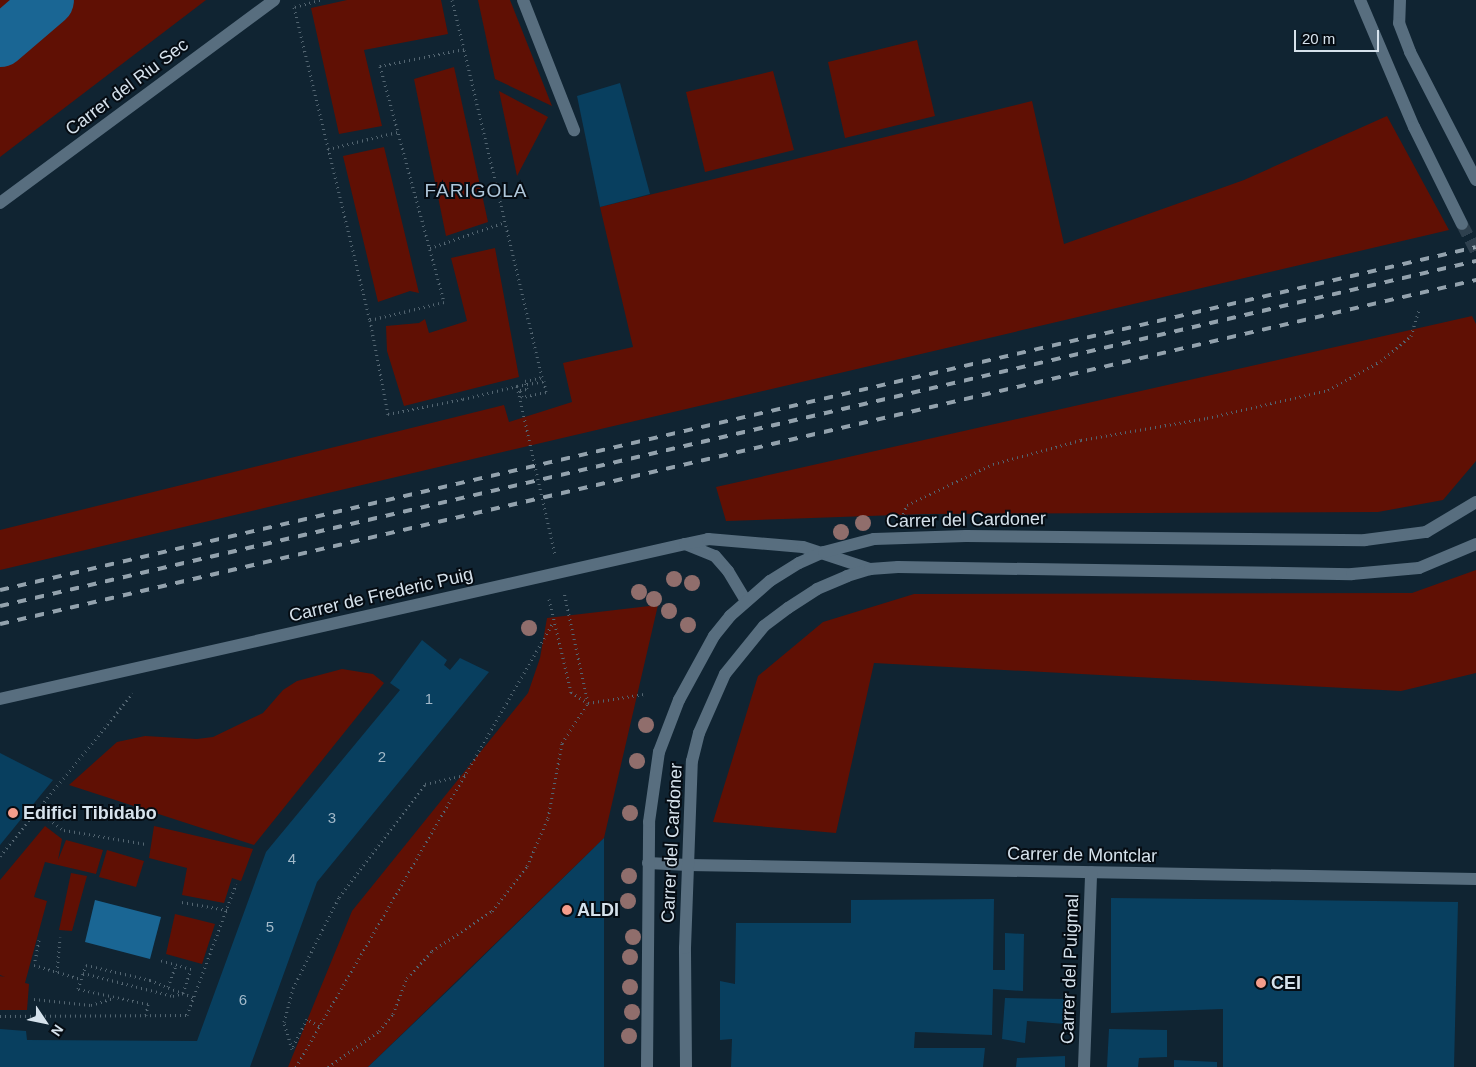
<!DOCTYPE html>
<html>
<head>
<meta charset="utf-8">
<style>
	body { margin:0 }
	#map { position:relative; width:1476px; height:1067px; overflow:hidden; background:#102432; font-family:Arial,sans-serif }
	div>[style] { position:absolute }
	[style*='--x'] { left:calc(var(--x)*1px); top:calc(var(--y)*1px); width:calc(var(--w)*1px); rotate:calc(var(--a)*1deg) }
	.green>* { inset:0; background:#601004 }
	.water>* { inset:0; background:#1a6694 }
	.river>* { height:51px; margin:-25.5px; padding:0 25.5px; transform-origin:25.5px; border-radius:25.5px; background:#1a6694 }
	.building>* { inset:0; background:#083f5f }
	.secondary-tunnel>* { height:12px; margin-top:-6px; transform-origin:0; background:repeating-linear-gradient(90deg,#2e404e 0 12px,transparent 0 18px) }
	.path>* { height:3px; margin-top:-1.5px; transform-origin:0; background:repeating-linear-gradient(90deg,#536571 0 1px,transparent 0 5px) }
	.street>* { height:12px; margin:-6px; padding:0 6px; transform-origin:6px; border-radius:6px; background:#586e7f }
	.secondary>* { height:12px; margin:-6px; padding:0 6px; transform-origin:6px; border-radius:6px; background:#586e7f }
	.rail>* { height:4px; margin-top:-2px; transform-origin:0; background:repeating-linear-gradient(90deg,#93a2ad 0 9px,transparent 0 18px) }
	.trees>* { width:16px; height:16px; margin:-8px; border-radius:50%; background:#906e6c }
	.dots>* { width:14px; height:14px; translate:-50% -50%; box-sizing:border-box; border:2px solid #050c13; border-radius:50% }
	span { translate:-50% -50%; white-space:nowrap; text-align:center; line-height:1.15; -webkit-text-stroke:4px #050c13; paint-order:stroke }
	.number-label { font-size:15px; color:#a2b9c9 }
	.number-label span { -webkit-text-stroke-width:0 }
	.street-label { font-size:18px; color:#d6e2ec }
	.poi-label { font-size:18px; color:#d6e2ec; font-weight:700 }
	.left { translate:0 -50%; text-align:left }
	.neighbourhood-label { font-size:19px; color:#afc7da; letter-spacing:1px }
	.north { position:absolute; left:20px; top:997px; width:50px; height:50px; -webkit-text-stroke:4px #050c13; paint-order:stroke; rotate:124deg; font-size:14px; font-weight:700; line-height:20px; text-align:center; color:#d6e2ec }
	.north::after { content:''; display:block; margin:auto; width:18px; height:22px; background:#d6e2ec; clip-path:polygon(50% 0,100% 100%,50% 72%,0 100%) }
	.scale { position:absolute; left:1294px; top:30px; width:85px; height:22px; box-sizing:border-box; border:2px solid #d6e2ec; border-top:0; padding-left:6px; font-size:15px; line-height:18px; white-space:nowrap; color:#d6e2ec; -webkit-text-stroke:4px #050c13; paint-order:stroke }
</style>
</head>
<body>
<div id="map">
	<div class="green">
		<i style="clip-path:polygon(0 0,206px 0,0 157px)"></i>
		<i style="clip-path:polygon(347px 0,441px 0,448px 34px,364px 50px,382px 126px,339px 134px,311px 8px)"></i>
		<i style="clip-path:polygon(478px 0,510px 0,552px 106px,495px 79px)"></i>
		<i style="clip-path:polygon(917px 40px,935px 116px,845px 138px,828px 62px)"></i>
		<i style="clip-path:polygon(454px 67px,488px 222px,446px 236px,414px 79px)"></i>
		<i style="clip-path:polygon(773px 71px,794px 150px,705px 172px,686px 92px)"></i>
		<i style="clip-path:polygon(499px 91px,548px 117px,517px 176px)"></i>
		<i style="clip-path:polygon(1032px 101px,1064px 244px,1244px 180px,1387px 116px,1449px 230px,0 570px,0 530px,504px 405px,509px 422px,572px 402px,563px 363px,633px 347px,600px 207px)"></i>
		<i style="clip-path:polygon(384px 147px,419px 293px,410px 291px,378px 302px,343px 156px)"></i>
		<i style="clip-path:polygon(495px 248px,519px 377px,404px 406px,387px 351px,386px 326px,419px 323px,425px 319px,429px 333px,467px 321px,451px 258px)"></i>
		<i style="clip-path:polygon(1472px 316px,1476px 324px,1476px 461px,1443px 500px,1378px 512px,925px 514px,726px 521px,716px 487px)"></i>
		<i style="clip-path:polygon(1476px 570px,1476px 673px,1401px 691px,874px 663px,836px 833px,713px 822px,758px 676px,823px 622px,914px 594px,1412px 593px)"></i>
		<i style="clip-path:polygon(658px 605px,604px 838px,368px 1067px,288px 1067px,352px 911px,528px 693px,540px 658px,547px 618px)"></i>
		<i style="clip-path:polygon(342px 669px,373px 674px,384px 683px,254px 845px,69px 785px,117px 742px,145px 736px,197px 739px,213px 737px,263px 713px,283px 690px,297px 681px)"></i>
		<i style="clip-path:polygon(45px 826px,62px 839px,58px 860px,66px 840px,103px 850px,96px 874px,45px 862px,34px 897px,47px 901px,25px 983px,29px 984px,27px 1010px,0 1010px,0 976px,5px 977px,0 975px,0 880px)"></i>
		<i style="clip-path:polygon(154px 826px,253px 849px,241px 881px,232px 878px,224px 903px,182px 895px,187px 868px,149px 858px)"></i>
		<i style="clip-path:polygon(107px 850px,144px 861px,136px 887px,99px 877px)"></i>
		<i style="clip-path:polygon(71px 873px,87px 876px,72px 931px,59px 930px)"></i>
		<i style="clip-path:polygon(175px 914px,215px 924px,202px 964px,166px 954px)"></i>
	</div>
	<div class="water">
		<i style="clip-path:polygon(95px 900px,161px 917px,150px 959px,85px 942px)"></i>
	</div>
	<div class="river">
		<i style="--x:0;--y:41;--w:63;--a:-40.5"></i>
	</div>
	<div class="building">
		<i style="clip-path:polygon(620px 83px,650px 194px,600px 207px,577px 96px)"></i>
		<i style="clip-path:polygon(422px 640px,447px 660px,444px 665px,450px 670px,460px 658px,489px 672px,317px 882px,250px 1067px,0 1067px,0 1029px,26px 1031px,27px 1040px,197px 1041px,266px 852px,400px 690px,390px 683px)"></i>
		<i style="clip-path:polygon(0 753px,53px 780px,0 845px)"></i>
		<i style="clip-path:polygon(604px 838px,604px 1067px,368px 1067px,457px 982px)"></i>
		<i style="clip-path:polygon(1111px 898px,1458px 902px,1454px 1067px,1223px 1067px,1223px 1009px,1111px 1013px)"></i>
		<i style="clip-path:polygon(994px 899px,993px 970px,1005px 970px,1005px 933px,1024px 934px,1023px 991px,993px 989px,992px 1035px,915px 1032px,914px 1048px,985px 1048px,983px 1067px,731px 1067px,732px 1039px,720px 1040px,720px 981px,735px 984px,736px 923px,851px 923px,851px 900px)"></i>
		<i style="clip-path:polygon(1005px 998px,1066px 999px,1065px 1024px,1027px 1021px,1025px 1043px,1002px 1039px)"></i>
		<i style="clip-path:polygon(1109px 1029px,1167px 1030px,1167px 1057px,1139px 1058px,1138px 1067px,1107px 1067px)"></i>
		<i style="clip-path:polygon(1065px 1056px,1065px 1067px,1016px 1067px,1017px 1058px)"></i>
		<i style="clip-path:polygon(1174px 1060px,1217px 1062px,1217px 1067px,1174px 1067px)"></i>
	</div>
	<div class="secondary-tunnel">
		<i style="--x:1462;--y:224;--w:31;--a:63"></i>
	</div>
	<div class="path">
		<i style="--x:320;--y:0;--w:27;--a:165"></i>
		<i style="--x:294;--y:7;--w:322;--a:76.4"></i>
		<i style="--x:370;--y:320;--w:96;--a:79.2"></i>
		<i style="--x:388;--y:414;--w:76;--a:-11.3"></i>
		<i style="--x:463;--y:399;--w:56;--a:-13.5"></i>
		<i style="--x:517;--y:386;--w:27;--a:-10"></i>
		<i style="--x:544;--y:381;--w:11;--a:80"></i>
		<i style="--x:546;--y:392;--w:25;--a:168"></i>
		<i style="--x:522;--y:397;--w:7;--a:-106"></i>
		<i style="--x:520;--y:390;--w:7;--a:-8"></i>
		<i style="--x:527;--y:389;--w:8;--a:-104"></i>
		<i style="--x:525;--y:381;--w:17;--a:-13"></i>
		<i style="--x:542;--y:377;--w:337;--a:-103.4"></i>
		<i style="--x:464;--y:49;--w:86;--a:168.6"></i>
		<i style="--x:380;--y:66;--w:245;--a:74.8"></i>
		<i style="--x:444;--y:302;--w:76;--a:166.3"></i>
		<i style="--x:452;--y:0;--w:50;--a:76.2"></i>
		<i style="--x:328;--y:149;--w:71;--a:-13.8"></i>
		<i style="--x:430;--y:248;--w:79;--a:-19.1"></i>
		<i style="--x:517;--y:386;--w:172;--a:77.3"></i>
		<i style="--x:901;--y:518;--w:14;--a:-65"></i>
		<i style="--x:907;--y:505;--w:95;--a:-25.5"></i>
		<i style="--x:993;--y:464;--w:91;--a:-15.3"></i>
		<i style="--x:1081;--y:440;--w:128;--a:-9.9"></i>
		<i style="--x:1207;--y:418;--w:124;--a:-13"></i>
		<i style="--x:1328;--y:390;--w:60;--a:-28.7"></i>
		<i style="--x:1381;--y:361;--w:39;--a:-40"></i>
		<i style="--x:1411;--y:336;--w:27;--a:-73"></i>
		<i style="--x:549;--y:599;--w:96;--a:76.7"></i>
		<i style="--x:571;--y:692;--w:20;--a:33"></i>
		<i style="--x:588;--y:703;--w:57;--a:-9.1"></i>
		<i style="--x:37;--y:810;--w:34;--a:37"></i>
		<i style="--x:64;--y:830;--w:83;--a:9.7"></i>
		<i style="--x:0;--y:856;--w:210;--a:-50.8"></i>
		<i style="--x:182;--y:902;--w:46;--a:10.1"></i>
		<i style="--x:39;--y:940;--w:25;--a:101"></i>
		<i style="--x:34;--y:965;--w:49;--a:16.6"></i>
		<i style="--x:57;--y:972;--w:35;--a:-85"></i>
		<i style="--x:83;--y:973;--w:93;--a:14.3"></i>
		<i style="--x:173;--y:996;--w:10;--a:-17"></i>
		<i style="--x:183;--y:993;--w:25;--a:-72"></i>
		<i style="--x:191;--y:969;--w:32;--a:-164"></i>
		<i style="--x:168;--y:987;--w:23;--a:-70"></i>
		<i style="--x:34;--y:999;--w:57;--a:6"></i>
		<i style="--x:91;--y:1005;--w:24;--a:-17"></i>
		<i style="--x:146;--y:1015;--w:11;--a:-80"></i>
		<i style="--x:148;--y:1004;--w:72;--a:-167.9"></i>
		<i style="--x:78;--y:989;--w:25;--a:-72"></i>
		<i style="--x:86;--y:965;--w:66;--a:13.2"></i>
		<i style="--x:150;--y:980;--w:48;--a:22.2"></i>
		<i style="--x:0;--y:1016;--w:187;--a:-0.3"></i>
		<i style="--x:187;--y:1015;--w:140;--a:-69.5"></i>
		<i style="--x:319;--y:1026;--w:14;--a:-150"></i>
		<i style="--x:307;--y:1019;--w:34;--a:117"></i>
		<i style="--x:292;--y:1049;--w:28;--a:-107"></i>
		<i style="--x:284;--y:1022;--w:35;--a:-75"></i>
		<i style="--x:293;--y:988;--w:102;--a:-63.2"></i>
		<i style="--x:339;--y:897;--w:142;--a:-52.7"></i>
		<i style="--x:425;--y:784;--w:41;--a:-12.7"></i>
		<i style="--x:296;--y:1067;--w:515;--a:-59.95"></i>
		<i style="--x:328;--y:1067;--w:62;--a:-35.2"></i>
		<i style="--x:379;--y:1031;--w:22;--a:-51"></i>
		<i style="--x:393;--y:1014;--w:39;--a:-69"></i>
		<i style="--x:407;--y:978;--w:37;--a:-47"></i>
		<i style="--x:432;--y:951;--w:72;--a:-33.7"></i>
		<i style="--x:492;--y:911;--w:57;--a:-52.1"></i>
		<i style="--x:527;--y:866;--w:52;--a:-66.4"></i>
		<i style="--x:548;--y:818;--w:76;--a:-79.4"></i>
		<i style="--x:562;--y:743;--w:48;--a:-57"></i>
		<i style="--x:588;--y:703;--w:114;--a:-102.2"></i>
	</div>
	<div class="street">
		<i style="--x:523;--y:0;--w:140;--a:68.6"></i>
		<i style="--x:0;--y:203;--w:341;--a:-36.5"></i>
		<i style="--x:0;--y:699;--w:702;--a:-12.75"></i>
		<i style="--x:685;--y:544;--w:32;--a:22"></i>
		<i style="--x:715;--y:556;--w:20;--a:49"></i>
		<i style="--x:728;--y:571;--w:35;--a:59"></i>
		<i style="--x:688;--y:865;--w:788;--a:1.02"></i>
		<i style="--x:1084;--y:1067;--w:195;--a:-87.9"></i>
	</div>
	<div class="secondary">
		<i style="--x:1360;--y:0;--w:138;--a:67"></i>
		<i style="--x:1414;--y:127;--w:108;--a:63.7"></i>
		<i style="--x:1400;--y:0;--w:23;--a:92"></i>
		<i style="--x:1399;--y:23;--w:31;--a:69"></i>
		<i style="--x:1410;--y:52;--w:144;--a:62.7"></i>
		<i style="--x:685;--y:544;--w:24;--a:-12"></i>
		<i style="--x:708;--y:539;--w:95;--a:4.8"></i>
		<i style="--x:803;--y:547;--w:71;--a:18.2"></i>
		<i style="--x:648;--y:863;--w:40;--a:2.9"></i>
		<i style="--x:647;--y:1067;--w:245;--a:-89.5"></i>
		<i style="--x:649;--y:822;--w:71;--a:-81.9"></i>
		<i style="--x:659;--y:752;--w:56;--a:-69"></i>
		<i style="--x:679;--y:700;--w:73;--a:-61.3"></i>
		<i style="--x:714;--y:636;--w:26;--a:-51"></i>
		<i style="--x:730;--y:616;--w:53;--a:-41.2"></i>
		<i style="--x:770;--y:581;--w:34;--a:-32"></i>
		<i style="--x:799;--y:563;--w:27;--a:-24"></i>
		<i style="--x:824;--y:552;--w:52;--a:-14.6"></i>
		<i style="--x:874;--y:539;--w:92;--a:-1.9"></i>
		<i style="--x:966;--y:536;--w:399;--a:0.6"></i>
		<i style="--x:1365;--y:540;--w:62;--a:-7.5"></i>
		<i style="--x:1426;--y:532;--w:58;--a:-31"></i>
		<i style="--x:686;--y:1067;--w:119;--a:-90.5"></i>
		<i style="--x:685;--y:948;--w:187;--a:-87.9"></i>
		<i style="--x:692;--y:761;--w:29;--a:-76"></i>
		<i style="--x:699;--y:733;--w:64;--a:-66.2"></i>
		<i style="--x:725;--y:674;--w:62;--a:-50.9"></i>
		<i style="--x:764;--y:626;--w:30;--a:-37"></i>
		<i style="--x:788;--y:608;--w:35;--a:-33"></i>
		<i style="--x:817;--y:589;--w:33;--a:-23"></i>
		<i style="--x:847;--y:576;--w:24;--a:-17"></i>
		<i style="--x:870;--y:569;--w:28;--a:-4"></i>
		<i style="--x:898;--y:567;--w:454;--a:0.9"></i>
		<i style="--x:1352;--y:574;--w:67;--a:-5.1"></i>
		<i style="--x:1419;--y:568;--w:62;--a:-22.8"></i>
	</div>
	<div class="rail">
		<i style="--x:0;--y:590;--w:1515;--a:-13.08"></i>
		<i style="--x:0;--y:606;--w:1516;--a:-13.16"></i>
		<i style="--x:0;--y:624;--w:1516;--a:-13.12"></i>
	</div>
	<div class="trees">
		<i style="left:863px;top:523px"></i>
		<i style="left:841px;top:532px"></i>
		<i style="left:674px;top:579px"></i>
		<i style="left:692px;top:583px"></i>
		<i style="left:639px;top:592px"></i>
		<i style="left:654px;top:599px"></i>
		<i style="left:669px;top:611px"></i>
		<i style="left:688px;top:625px"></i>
		<i style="left:529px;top:628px"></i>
		<i style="left:646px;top:725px"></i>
		<i style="left:637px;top:761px"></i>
		<i style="left:630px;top:813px"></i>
		<i style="left:629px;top:876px"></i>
		<i style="left:628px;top:901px"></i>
		<i style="left:633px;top:937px"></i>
		<i style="left:630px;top:957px"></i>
		<i style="left:630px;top:987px"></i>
		<i style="left:632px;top:1012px"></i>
		<i style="left:629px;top:1036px"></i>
	</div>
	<div class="dots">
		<i style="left:13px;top:813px;background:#f49d8b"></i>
		<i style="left:567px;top:910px;background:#f49d8b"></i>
		<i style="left:1261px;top:983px;background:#f49d8b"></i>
	</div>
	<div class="number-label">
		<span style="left:429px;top:699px">1</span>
		<span style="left:382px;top:757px">2</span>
		<span style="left:332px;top:818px">3</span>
		<span style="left:292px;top:859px">4</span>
		<span style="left:270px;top:927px">5</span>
		<span style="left:243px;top:1000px">6</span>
	</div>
	<div class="street-label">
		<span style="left:127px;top:87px;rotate:-37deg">Carrer del Riu Sec</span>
		<span style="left:966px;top:520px;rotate:-1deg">Carrer del Cardoner</span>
		<span style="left:381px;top:595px;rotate:-13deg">Carrer de Frederic Puig</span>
		<span style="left:672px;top:843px;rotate:-87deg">Carrer del Cardoner</span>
		<span style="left:1082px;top:855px;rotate:1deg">Carrer de Montclar</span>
		<span style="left:1070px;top:969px;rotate:-88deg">Carrer del Puigmal</span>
	</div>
	<div class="poi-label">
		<span class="left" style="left:23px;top:813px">Edifici Tibidabo</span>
		<span class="left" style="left:577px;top:910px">ALDI</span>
		<span class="left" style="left:1271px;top:983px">CEI</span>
	</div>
	<div class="neighbourhood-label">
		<span style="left:476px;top:191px">FARIGOLA</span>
	</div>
	<div class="north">N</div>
	<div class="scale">20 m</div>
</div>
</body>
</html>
